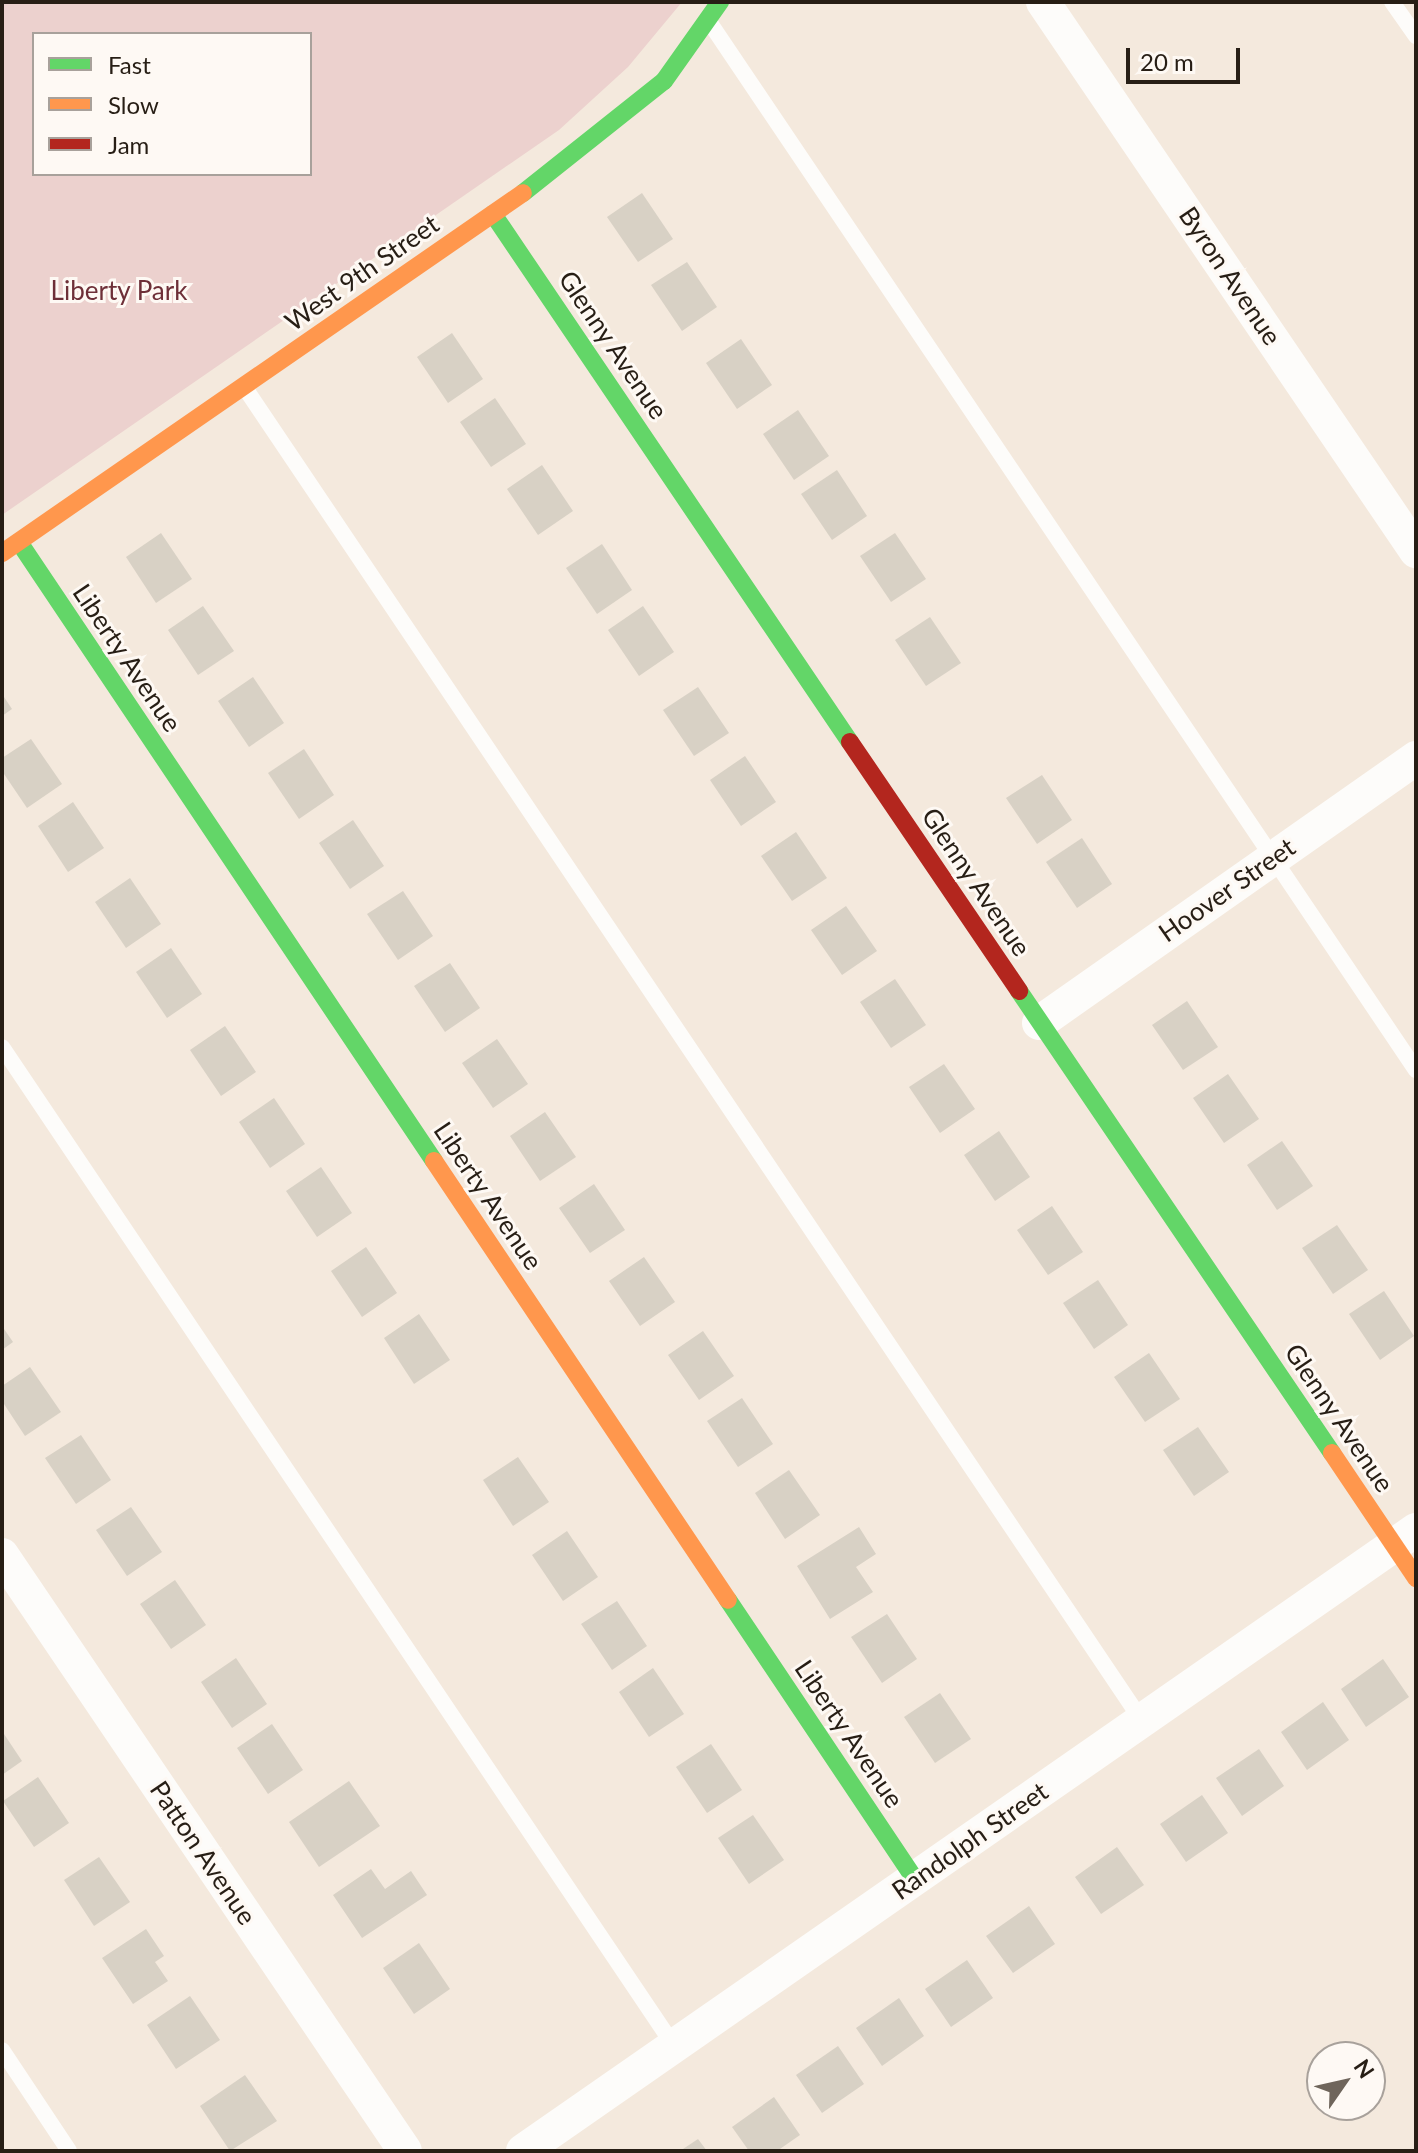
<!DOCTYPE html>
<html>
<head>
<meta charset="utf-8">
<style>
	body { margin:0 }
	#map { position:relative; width:1418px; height:2153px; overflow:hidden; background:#f4e9dd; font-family:Lato,sans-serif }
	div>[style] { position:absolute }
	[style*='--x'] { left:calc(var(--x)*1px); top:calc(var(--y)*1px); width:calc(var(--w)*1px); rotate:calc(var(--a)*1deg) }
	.green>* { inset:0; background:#ecd1ce }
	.building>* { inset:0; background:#d8d1c5 }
	.lane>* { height:16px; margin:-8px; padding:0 8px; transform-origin:8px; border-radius:8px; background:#fdfcfa }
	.street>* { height:34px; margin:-17px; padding:0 17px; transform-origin:17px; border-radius:17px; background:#fdfcfa }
	.fast>* { height:18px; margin:-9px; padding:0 9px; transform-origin:9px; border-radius:9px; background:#63d668 }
	.slow>* { height:18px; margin:-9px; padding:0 9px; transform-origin:9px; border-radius:9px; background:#ff974d }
	.jam>* { height:18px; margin:-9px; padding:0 9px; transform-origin:9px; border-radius:9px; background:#b3261e }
	span { translate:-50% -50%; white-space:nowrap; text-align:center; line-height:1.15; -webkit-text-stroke:6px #fef9f4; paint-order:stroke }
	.street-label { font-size:26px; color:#271e15 }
	.park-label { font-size:26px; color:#6e2f38 }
	.frame { position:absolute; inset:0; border:4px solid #271e15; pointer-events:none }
	.legend { position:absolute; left:32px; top:32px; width:280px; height:144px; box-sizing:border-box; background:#fef9f4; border:2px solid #a8a19b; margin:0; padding:10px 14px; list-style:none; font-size:24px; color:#271e15 }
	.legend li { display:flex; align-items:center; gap:16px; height:40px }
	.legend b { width:40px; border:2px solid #a8a19b }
	.north { position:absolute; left:1306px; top:2041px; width:80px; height:80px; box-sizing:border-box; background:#fef9f4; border:2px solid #a8a19b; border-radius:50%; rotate:56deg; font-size:22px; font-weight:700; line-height:32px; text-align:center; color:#271e15 }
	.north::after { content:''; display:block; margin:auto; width:28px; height:36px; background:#6f655b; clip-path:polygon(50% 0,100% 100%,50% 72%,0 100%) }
	.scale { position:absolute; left:1126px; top:48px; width:114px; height:36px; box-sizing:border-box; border:4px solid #271e15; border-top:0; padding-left:10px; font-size:24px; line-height:28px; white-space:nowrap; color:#271e15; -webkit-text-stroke:6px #fef9f4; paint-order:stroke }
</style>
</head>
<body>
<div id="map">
	<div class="green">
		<i style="clip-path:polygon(evenodd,2px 2px,682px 2px,628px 67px,559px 130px,2px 515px,2px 2px,34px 34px,310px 34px,310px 174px,34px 174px,34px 34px)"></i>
	</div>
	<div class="building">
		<i style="clip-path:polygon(642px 193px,673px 239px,638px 262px,607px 217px)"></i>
		<i style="clip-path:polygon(687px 262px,717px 307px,682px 331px,651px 285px)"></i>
		<i style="clip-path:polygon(452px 333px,483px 379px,448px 403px,417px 357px)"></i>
		<i style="clip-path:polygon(741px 339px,772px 385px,737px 409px,706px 363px)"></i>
		<i style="clip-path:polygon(495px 398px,526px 444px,491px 467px,460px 422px)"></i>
		<i style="clip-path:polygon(798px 410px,829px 456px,794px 480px,763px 434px)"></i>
		<i style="clip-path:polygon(542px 465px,573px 511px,538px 535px,507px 489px)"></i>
		<i style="clip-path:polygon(837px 470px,867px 516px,832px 540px,801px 494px)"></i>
		<i style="clip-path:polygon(161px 533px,192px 579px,156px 603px,126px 557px)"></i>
		<i style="clip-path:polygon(895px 533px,926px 579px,891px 602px,860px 556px)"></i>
		<i style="clip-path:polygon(602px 544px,632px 590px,597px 614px,566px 568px)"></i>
		<i style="clip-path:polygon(203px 606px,234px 651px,198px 675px,168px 630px)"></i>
		<i style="clip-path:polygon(643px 606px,674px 652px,639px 676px,608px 630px)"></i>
		<i style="clip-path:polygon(930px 617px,961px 663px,926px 686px,895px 640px)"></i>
		<i style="clip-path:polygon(253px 677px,284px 723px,249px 747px,218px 701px)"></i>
		<i style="clip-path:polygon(698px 687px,729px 733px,694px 756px,663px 710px)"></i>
		<i style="clip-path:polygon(2px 694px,12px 709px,2px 716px)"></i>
		<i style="clip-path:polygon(31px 739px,62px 784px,27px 808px,2px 771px,2px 758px)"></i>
		<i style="clip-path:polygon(304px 749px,334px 795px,299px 819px,268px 773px)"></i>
		<i style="clip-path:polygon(745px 756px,776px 802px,741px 826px,710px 780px)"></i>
		<i style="clip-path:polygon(1042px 775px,1072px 820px,1037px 844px,1006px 798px)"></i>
		<i style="clip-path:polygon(73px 802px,104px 848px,68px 872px,38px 826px)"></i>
		<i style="clip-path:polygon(353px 820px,384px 866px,350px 889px,319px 843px)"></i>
		<i style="clip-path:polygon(796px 832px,827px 878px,792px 901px,761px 856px)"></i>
		<i style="clip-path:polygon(1082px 838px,1112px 884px,1077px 908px,1046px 862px)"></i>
		<i style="clip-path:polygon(130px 878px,161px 924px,126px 948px,95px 902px)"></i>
		<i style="clip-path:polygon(403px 891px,433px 936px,398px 960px,367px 914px)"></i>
		<i style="clip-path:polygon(846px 906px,877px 951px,842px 975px,811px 930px)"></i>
		<i style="clip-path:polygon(171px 948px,202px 994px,167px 1018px,136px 972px)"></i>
		<i style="clip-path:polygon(450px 963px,480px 1008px,445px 1032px,414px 986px)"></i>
		<i style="clip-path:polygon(895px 979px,926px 1025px,891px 1048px,860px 1002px)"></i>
		<i style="clip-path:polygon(1187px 1001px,1218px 1047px,1183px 1070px,1152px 1025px)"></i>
		<i style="clip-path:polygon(225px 1026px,256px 1072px,221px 1096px,190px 1050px)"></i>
		<i style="clip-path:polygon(497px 1039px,528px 1084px,493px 1108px,462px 1063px)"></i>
		<i style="clip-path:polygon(944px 1064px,975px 1109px,940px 1133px,909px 1087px)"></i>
		<i style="clip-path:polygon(1228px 1074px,1259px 1119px,1224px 1143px,1193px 1098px)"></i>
		<i style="clip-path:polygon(274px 1098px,305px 1144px,270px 1168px,239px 1122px)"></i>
		<i style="clip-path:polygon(545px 1112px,576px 1157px,540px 1181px,510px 1136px)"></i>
		<i style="clip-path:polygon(999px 1131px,1030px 1177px,995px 1201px,964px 1155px)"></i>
		<i style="clip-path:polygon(1282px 1141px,1313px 1186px,1277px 1210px,1247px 1165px)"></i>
		<i style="clip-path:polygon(321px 1167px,352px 1213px,317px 1237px,286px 1191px)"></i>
		<i style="clip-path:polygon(594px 1184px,625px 1230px,590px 1253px,559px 1208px)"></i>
		<i style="clip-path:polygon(1052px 1206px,1083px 1252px,1048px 1275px,1017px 1230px)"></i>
		<i style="clip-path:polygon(1337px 1225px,1368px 1270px,1333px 1294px,1302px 1248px)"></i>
		<i style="clip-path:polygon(366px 1247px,397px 1293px,362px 1317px,331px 1271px)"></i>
		<i style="clip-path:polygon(644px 1257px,675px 1302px,640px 1326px,609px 1281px)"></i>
		<i style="clip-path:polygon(1098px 1280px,1128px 1325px,1094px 1349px,1063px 1303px)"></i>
		<i style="clip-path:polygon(1384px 1291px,1414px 1336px,1380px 1360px,1349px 1314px)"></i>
		<i style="clip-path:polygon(419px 1314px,450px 1360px,414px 1384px,384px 1338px)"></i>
		<i style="clip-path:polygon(2px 1326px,13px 1342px,2px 1350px)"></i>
		<i style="clip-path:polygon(703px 1331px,734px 1376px,699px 1400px,668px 1355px)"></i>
		<i style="clip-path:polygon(1149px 1353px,1180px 1399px,1145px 1422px,1114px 1377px)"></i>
		<i style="clip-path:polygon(30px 1367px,61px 1412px,25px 1436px,2px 1401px,2px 1386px)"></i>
		<i style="clip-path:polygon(742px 1398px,773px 1444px,738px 1467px,707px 1421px)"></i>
		<i style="clip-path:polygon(1198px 1427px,1229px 1472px,1194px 1496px,1163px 1450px)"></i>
		<i style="clip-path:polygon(81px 1435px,111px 1480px,76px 1504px,45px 1458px)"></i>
		<i style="clip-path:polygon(518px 1457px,549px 1502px,513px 1526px,483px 1480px)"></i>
		<i style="clip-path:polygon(789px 1470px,820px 1515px,785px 1539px,755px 1493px)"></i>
		<i style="clip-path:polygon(131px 1507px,162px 1552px,127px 1576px,96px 1530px)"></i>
		<i style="clip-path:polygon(859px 1527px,876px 1554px,856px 1567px,873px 1592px,830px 1619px,797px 1566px)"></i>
		<i style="clip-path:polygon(567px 1531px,598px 1577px,563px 1601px,532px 1555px)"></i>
		<i style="clip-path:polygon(175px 1580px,206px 1625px,171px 1649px,140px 1604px)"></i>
		<i style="clip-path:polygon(617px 1601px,647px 1646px,612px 1670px,581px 1624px)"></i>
		<i style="clip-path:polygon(887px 1614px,917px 1659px,882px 1683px,851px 1637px)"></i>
		<i style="clip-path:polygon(236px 1658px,267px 1704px,232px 1728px,201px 1682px)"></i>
		<i style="clip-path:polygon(1383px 1659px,1409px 1697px,1366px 1727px,1341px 1689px)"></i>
		<i style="clip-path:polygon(653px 1668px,684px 1714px,649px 1737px,619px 1692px)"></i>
		<i style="clip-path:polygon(940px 1693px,971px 1739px,935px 1763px,904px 1717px)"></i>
		<i style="clip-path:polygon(1323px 1702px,1349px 1740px,1307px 1770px,1281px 1732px)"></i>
		<i style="clip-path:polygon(272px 1724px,303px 1770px,268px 1794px,237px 1748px)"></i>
		<i style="clip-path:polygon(2px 1731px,22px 1761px,2px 1775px)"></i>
		<i style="clip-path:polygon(711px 1744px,742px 1790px,707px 1813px,676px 1767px)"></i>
		<i style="clip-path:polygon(1259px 1749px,1284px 1786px,1242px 1816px,1216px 1778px)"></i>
		<i style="clip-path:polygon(38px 1777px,69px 1823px,34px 1847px,3px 1801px)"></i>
		<i style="clip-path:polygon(349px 1781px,380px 1826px,319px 1867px,289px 1822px)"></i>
		<i style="clip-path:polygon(1202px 1795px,1228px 1833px,1186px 1862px,1160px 1824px)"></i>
		<i style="clip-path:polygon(753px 1815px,784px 1860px,749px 1884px,718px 1838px)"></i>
		<i style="clip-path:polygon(1117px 1847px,1144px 1885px,1101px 1914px,1075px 1877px)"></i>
		<i style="clip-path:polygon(99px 1857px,130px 1902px,94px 1926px,64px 1880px)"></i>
		<i style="clip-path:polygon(371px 1869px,385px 1889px,411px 1871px,427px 1895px,362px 1938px,333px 1895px)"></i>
		<i style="clip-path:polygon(1029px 1906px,1055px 1944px,1013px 1973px,986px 1936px)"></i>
		<i style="clip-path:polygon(146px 1929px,164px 1956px,155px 1962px,168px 1981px,133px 2004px,102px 1958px)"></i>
		<i style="clip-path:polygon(419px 1943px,450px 1989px,414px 2014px,383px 1968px)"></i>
		<i style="clip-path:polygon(967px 1960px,993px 1998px,951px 2027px,925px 1989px)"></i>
		<i style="clip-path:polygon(190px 1996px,220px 2040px,176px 2069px,147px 2025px)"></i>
		<i style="clip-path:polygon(899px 1998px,924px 2036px,882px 2066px,856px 2028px)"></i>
		<i style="clip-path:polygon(838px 2046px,864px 2084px,822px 2113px,796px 2075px)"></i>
		<i style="clip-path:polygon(245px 2075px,277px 2121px,230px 2151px,200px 2106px)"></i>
		<i style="clip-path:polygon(774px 2097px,800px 2135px,777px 2151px,749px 2151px,732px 2127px)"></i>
		<i style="clip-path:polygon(698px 2139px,707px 2151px,680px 2151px)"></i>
	</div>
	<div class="lane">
		<i style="--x:1392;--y:2;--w:42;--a:54.8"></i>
		<i style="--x:710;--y:23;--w:1263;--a:56.01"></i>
		<i style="--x:245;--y:388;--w:1607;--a:56.06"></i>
		<i style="--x:2;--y:1047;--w:1204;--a:56.07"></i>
		<i style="--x:2;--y:2050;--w:121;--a:56.4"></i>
	</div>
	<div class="street">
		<i style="--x:1043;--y:2;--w:664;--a:55.81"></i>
		<i style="--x:1039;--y:1023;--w:461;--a:-35.1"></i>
		<i style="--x:2;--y:1555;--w:719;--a:55.93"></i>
		<i style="--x:523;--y:2151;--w:1088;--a:-34.82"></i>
	</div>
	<div class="fast">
		<i style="--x:523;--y:193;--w:180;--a:-38.5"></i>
		<i style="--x:664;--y:81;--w:97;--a:-54.7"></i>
		<i style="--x:493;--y:214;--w:637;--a:55.94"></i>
		<i style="--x:19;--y:542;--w:745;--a:56.16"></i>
		<i style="--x:1019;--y:991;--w:558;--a:55.88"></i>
		<i style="--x:728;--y:1600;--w:336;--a:56.2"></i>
	</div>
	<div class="slow">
		<i style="--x:2;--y:553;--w:633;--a:-34.64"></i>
		<i style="--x:434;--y:1161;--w:528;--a:56.19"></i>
		<i style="--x:1332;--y:1453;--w:151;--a:56.1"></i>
	</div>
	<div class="jam">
		<i style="--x:850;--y:742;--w:301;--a:55.8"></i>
	</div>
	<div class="street-label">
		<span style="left:362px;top:273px;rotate:-35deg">West 9th Street</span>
		<span style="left:1230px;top:276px;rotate:56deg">Byron Avenue</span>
		<span style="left:613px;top:345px;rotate:56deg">Glenny Avenue</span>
		<span style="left:127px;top:658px;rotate:56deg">Liberty Avenue</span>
		<span style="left:976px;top:882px;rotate:56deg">Glenny Avenue</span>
		<span style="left:1227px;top:890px;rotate:-35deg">Hoover Street</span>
		<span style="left:488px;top:1196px;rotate:56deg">Liberty Avenue</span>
		<span style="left:1339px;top:1418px;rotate:56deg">Glenny Avenue</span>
		<span style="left:849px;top:1734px;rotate:56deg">Liberty Avenue</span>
		<span style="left:970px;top:1841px;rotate:-35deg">Randolph Street</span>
		<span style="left:203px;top:1853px;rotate:56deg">Patton Avenue</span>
	</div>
	<div class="park-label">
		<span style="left:119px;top:291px">Liberty Park</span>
	</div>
	<div class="frame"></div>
	<ul class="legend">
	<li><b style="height:10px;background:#63d668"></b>Fast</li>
	<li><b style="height:10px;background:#ff974d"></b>Slow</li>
	<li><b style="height:10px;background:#b3261e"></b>Jam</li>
	</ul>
	<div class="north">N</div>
	<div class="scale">20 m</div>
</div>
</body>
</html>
